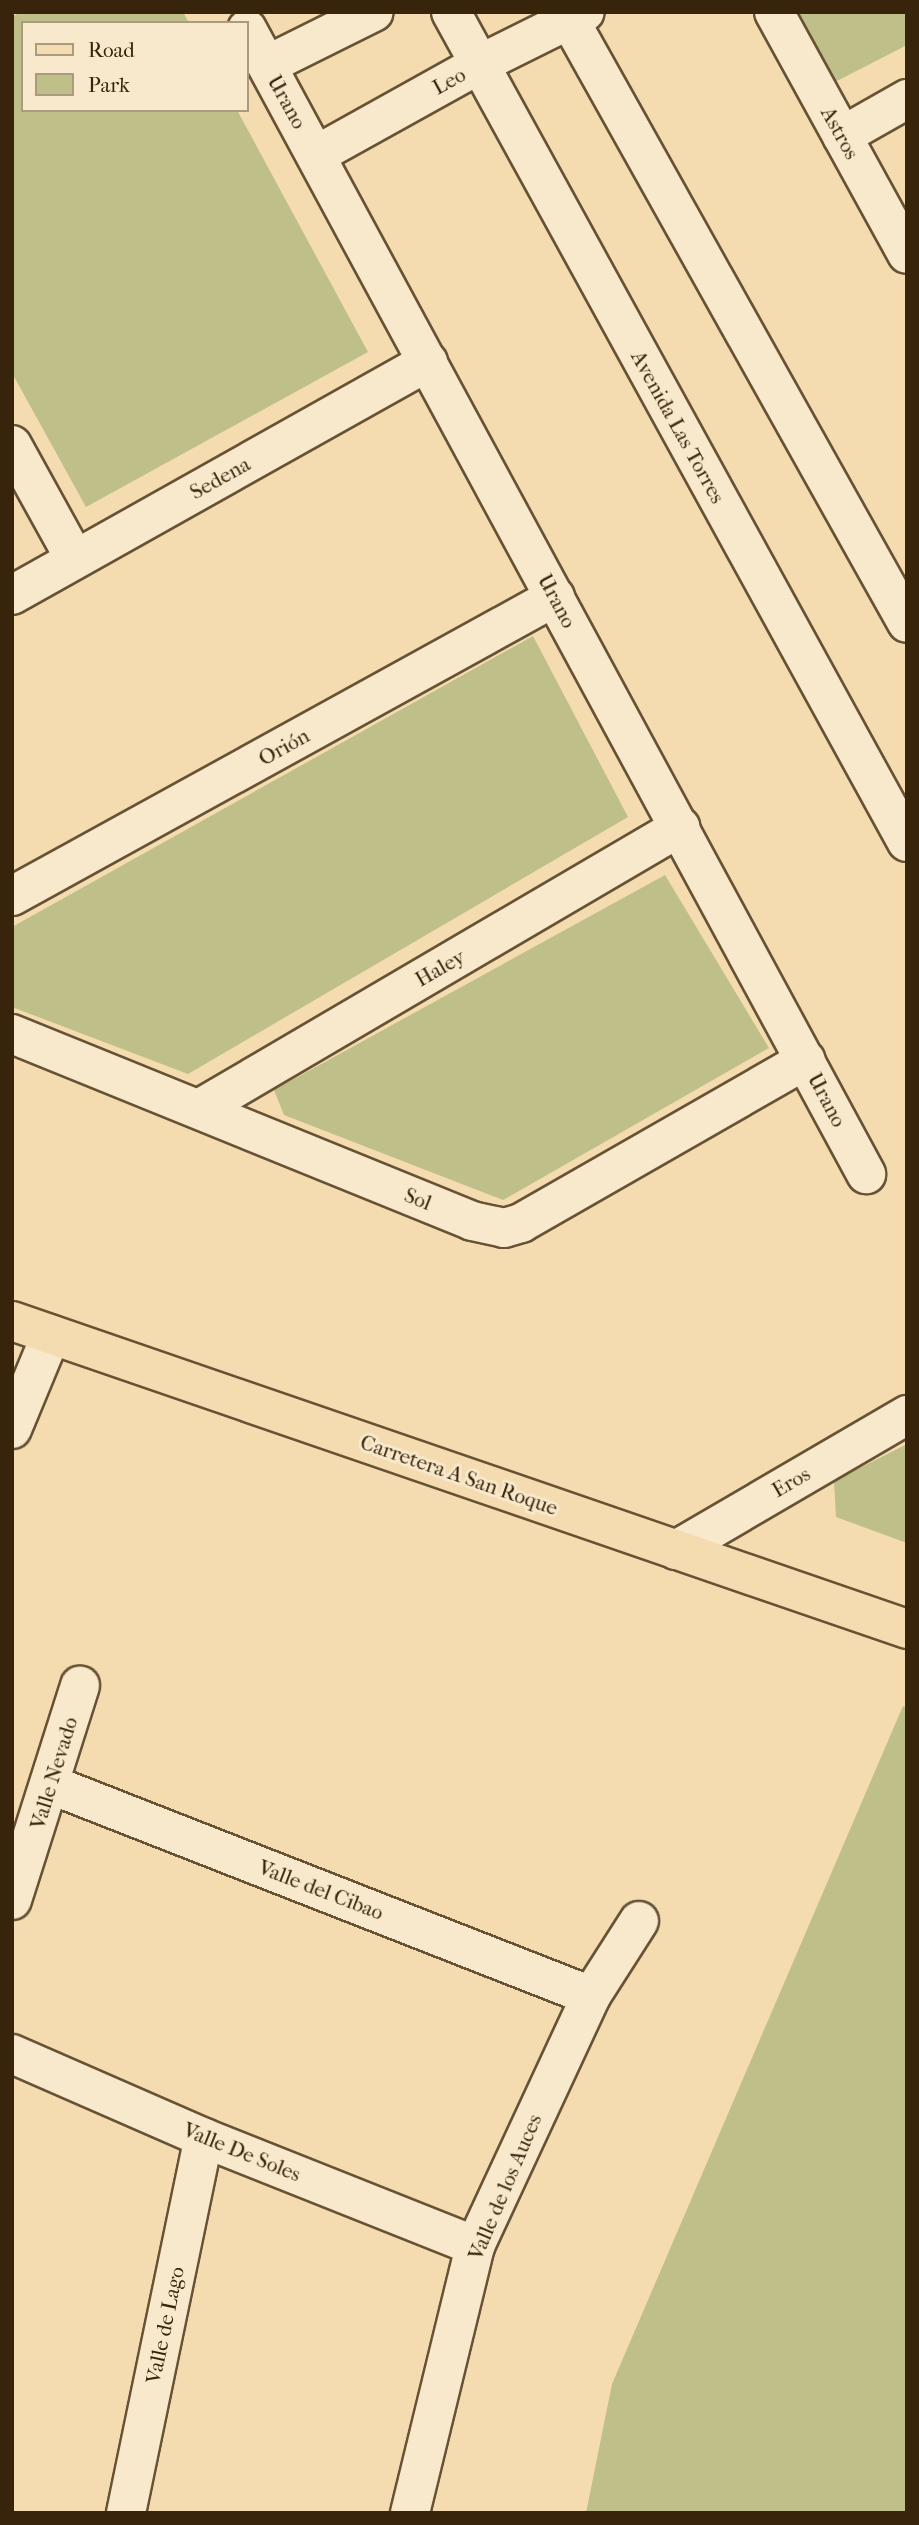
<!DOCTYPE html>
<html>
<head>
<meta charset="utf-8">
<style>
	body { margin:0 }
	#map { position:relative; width:919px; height:2525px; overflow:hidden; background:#f4dbb0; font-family:"IM FELL French Canon",serif }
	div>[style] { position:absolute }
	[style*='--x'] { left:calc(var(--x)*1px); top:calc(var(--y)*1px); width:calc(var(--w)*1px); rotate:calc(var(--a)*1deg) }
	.green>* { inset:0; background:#bfbf89 }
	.roads { filter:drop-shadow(2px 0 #675234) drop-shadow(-2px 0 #675234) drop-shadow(0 2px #675234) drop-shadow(0 -2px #675234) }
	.minor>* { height:38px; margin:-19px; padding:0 19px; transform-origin:19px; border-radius:19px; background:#f8e8cc }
	.major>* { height:38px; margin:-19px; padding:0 19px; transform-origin:19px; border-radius:19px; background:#f4dbb0 }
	span { translate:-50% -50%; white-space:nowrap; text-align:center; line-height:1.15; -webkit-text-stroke:6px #f8e8cc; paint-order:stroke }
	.street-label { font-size:21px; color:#38240a }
	.frame { position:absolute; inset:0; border:14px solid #38240a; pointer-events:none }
	.legend { position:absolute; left:21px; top:21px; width:228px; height:91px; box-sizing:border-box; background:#f8e8cc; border:2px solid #ab9a7e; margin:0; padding:9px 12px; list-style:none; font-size:21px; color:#38240a }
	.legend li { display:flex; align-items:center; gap:14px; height:35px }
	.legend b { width:35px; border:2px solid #ab9a7e }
</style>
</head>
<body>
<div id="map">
	<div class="green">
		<i style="clip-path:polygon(20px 12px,183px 12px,189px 23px,23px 23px,23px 110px,237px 110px,368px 352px,86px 507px,12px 373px,12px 17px)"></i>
		<i style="clip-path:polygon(797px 12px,907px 12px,907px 45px,833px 83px)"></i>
		<i style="clip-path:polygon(533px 636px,628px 817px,188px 1074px,12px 1007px,12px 927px)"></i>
		<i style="clip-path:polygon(665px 875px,769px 1048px,503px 1200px,284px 1115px,274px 1090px)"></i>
		<i style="clip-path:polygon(907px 1444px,907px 1543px,836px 1517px,834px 1481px)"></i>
		<i style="clip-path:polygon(903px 1706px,907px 1708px,907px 2513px,586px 2513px,612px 2384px)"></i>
	</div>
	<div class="roads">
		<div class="minor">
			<i style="--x:451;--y:12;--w:947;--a:61.22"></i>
			<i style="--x:565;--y:12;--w:700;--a:60.76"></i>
			<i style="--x:774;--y:12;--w:276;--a:61.2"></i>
			<i style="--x:247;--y:29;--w:1302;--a:61.6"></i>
			<i style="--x:267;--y:65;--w:119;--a:-26.4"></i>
			<i style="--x:842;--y:136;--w:75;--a:-29.6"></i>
			<i style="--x:316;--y:155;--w:185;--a:-29.1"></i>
			<i style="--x:478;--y:65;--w:119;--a:-26.4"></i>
			<i style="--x:12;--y:445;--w:130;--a:61.1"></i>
			<i style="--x:12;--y:595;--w:477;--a:-29.3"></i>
			<i style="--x:12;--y:896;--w:620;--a:-28.84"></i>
			<i style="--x:12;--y:1034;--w:497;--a:22.1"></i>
			<i style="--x:472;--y:1221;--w:33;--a:12"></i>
			<i style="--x:504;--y:1228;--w:18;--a:-16"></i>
			<i style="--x:521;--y:1223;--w:328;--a:-29.8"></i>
			<i style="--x:199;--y:1109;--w:558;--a:-30.38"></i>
			<i style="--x:12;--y:1429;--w:102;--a:-67.5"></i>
			<i style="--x:676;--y:1550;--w:268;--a:-30.3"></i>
			<i style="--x:52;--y:1785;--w:579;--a:21.38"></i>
			<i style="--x:12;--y:1900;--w:225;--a:-72.4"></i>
			<i style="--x:12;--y:2054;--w:210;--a:23.6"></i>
			<i style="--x:204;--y:2138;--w:292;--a:21.7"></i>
			<i style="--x:126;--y:2513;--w:383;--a:-78.3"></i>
			<i style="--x:410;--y:2513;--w:275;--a:-76.3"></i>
			<i style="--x:475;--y:2246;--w:276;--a:-65.1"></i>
			<i style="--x:591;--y:1996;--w:89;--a:-57.4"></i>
		</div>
		<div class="major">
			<i style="--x:12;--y:1321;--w:947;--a:18.99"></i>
		</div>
	</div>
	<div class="street-label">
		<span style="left:449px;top:81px;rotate:-29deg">Leo</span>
		<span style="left:287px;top:102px;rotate:61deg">Urano</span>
		<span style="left:840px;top:133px;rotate:61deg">Astros</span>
		<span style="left:678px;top:427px;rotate:61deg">Avenida Las Torres</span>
		<span style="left:220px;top:478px;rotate:-29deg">Sedena</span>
		<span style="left:557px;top:601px;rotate:62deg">Urano</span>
		<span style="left:284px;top:747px;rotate:-29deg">Orión</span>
		<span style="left:440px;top:968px;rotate:-30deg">Haley</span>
		<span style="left:827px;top:1100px;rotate:62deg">Urano</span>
		<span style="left:418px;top:1199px;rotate:22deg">Sol</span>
		<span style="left:459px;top:1475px;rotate:19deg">Carretera A San Roque</span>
		<span style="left:791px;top:1482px;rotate:-30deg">Eros</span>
		<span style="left:54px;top:1773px;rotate:-73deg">Valle Nevado</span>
		<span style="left:321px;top:1890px;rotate:21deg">Valle del Cibao</span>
		<span style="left:242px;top:2152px;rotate:22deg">Valle De Soles</span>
		<span style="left:505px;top:2187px;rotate:-67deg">Valle de los Auces</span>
		<span style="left:165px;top:2325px;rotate:-78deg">Valle de Lago</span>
	</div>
	<div class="frame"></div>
	<ul class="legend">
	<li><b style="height:9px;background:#f4dbb0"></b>Road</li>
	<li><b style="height:19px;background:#bfbf89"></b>Park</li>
	</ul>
</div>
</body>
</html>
